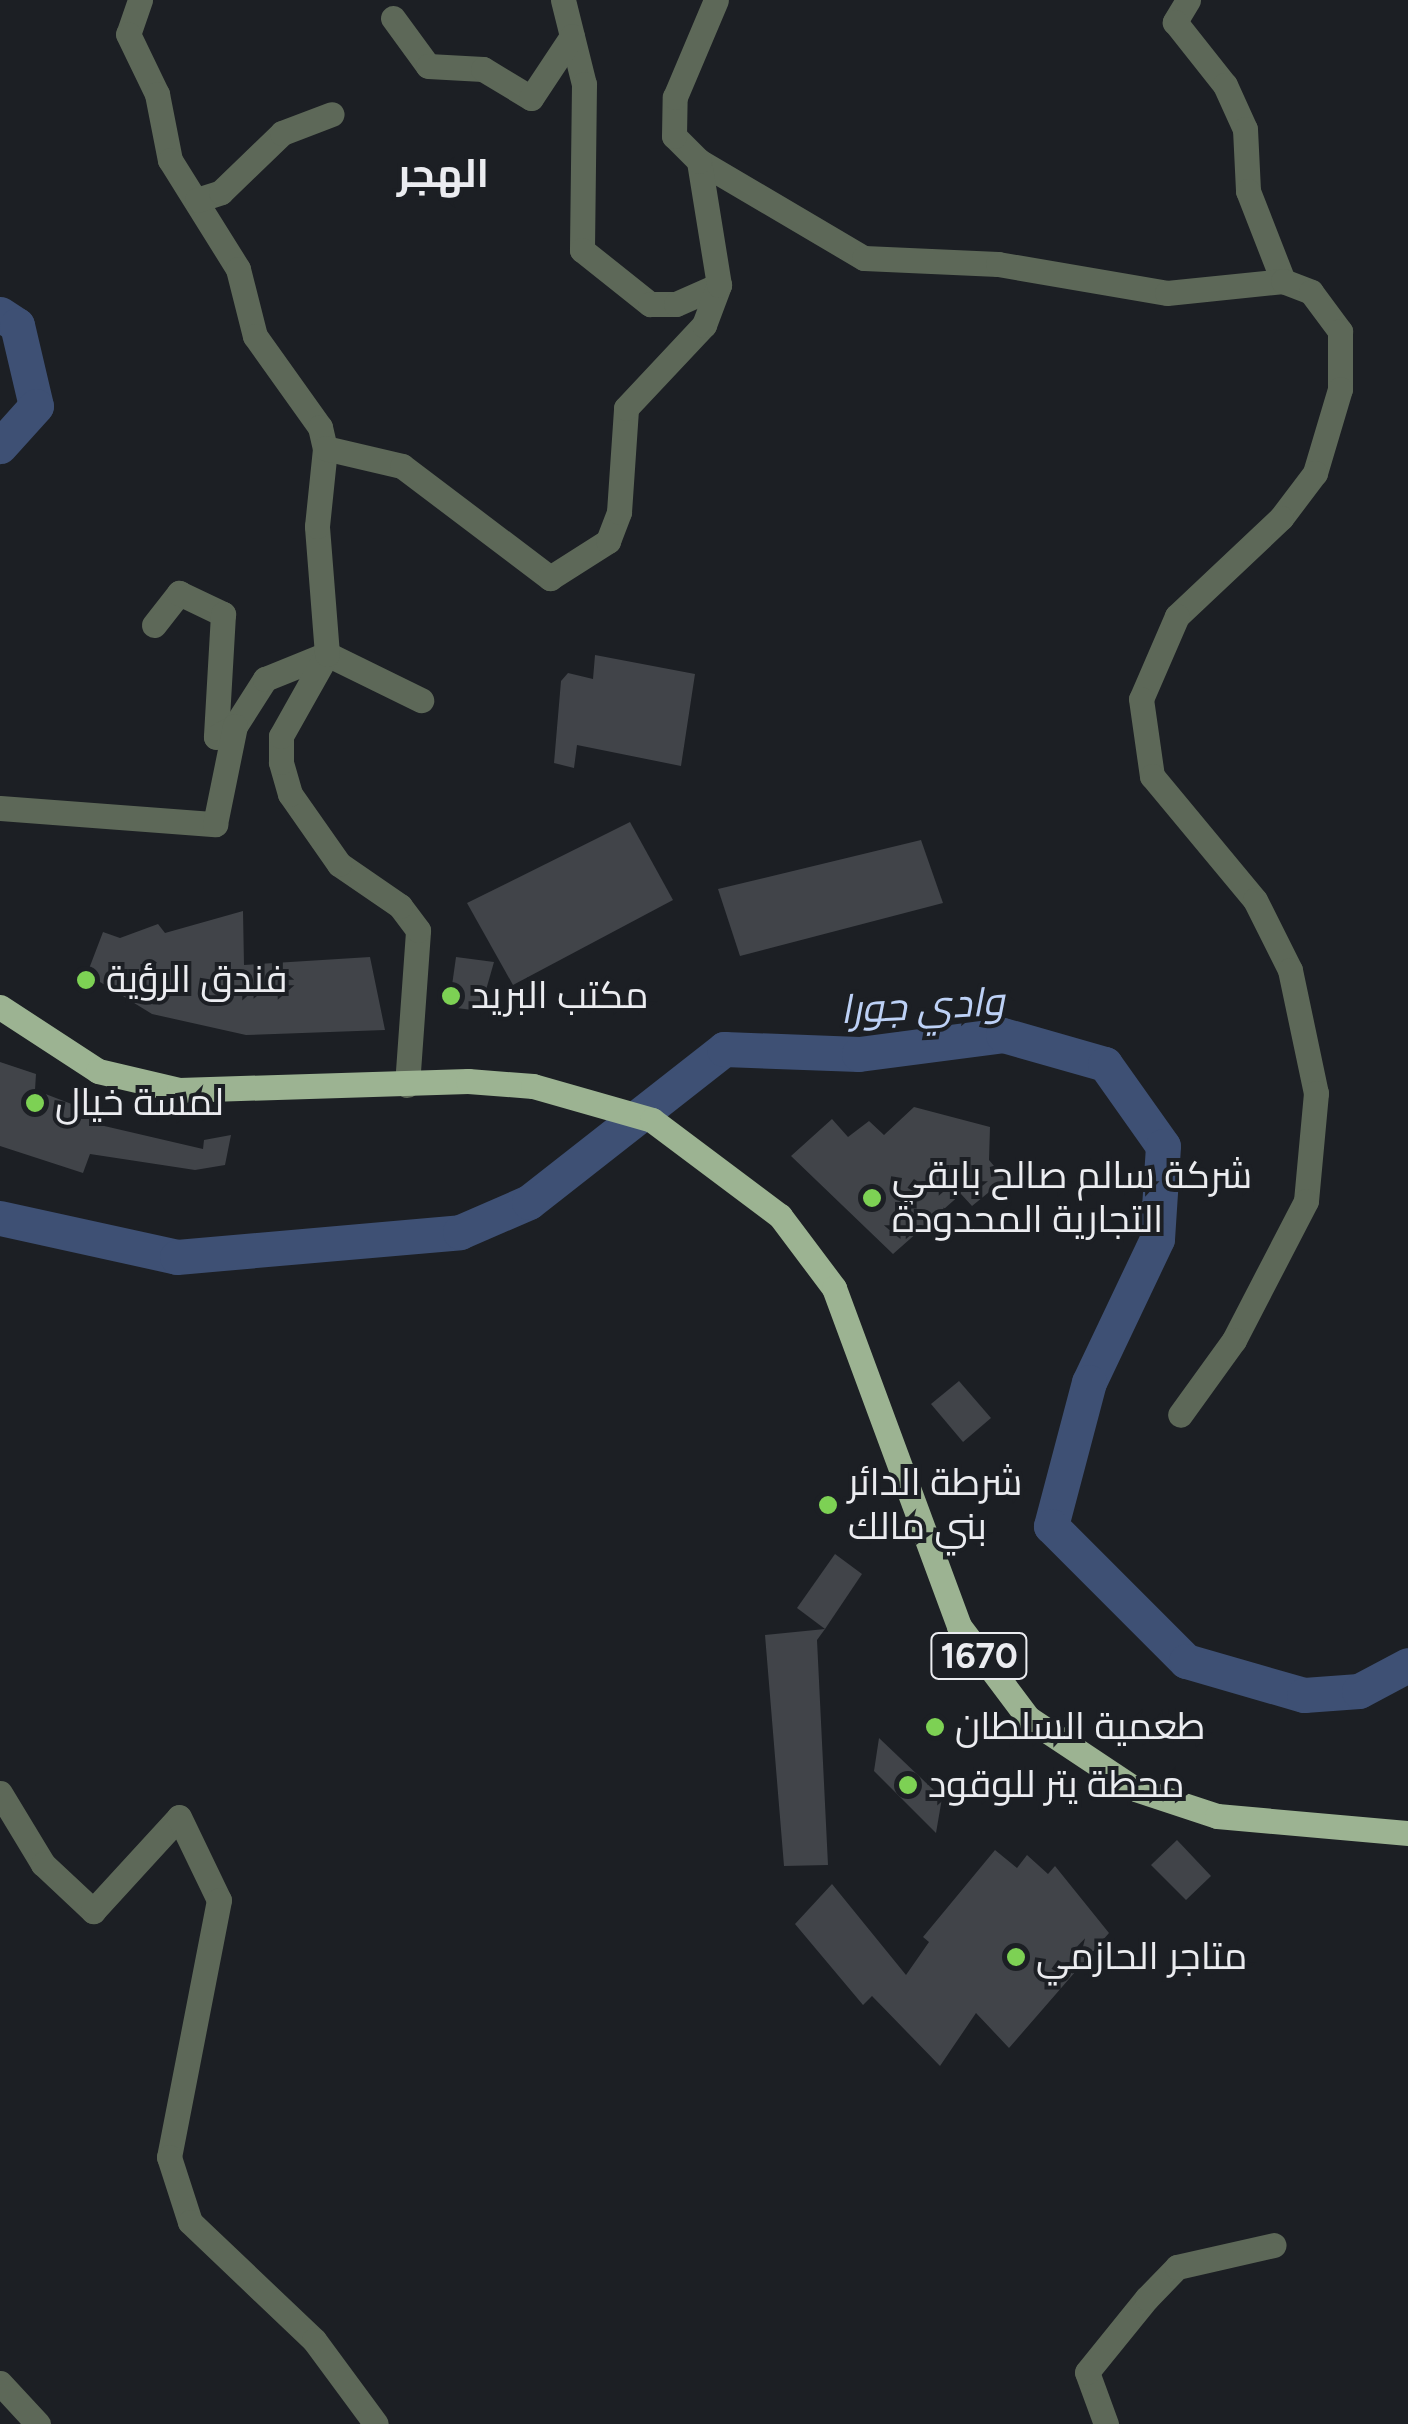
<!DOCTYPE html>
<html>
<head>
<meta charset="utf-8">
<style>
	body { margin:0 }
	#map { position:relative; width:1408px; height:2424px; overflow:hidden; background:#1c1f24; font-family:Figtree,Cairo,sans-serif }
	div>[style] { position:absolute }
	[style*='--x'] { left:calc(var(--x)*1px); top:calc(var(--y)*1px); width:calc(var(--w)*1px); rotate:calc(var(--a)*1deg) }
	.river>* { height:35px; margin:-17.5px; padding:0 17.5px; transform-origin:17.5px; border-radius:17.5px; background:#3e5074 }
	.building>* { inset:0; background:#414449 }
	.street>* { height:25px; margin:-12.5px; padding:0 12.5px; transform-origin:12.5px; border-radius:12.5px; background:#5d6858 }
	.primary>* { height:25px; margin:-12.5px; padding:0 12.5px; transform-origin:12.5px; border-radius:12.5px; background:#9cb392 }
	.dots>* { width:28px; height:28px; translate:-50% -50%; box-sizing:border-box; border:5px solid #1c1f24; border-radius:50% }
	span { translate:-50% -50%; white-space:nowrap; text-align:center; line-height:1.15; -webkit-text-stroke:8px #1c1f24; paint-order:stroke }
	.shield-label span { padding:2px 8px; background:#1c1f24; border:2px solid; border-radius:8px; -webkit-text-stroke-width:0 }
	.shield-label { font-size:35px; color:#ebecf0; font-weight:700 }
	.poi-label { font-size:38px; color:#ebecf0 }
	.left { translate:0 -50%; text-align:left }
	.neighbourhood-label { font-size:40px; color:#ebecf0; font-weight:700 }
	.water-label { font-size:40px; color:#bdd1f6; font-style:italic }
</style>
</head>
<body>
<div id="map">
	<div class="river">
		<i style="--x:0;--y:314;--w:20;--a:33"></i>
		<i style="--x:17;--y:325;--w:83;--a:76.8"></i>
		<i style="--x:36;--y:406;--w:54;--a:132"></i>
		<i style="--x:0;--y:1218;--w:181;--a:12.4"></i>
		<i style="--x:177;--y:1257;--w:284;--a:-5"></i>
		<i style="--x:460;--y:1232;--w:75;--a:-23.5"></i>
		<i style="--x:529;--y:1202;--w:248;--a:-38.1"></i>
		<i style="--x:724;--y:1049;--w:135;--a:2.1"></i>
		<i style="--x:859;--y:1054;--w:145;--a:-7.5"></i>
		<i style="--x:1003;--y:1035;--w:106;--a:15.9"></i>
		<i style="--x:1105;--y:1064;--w:100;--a:54.7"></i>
		<i style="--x:1163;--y:1146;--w:93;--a:93.7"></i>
		<i style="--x:1157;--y:1239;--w:158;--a:115.4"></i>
		<i style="--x:1089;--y:1382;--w:149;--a:104.8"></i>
		<i style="--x:1051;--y:1526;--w:191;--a:45"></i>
		<i style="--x:1186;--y:1661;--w:123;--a:16.1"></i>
		<i style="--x:1304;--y:1695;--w:55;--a:-4.2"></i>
		<i style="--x:1359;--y:1691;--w:55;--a:-28"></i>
	</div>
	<div class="building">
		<i style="clip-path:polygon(595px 655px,695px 674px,681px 766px,577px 745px,574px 768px,554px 763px,561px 681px,568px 673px,593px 679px)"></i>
		<i style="clip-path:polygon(630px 822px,673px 900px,513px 985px,467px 903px)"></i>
		<i style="clip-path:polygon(921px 840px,943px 903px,740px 956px,718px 889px)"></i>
		<i style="clip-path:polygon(243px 911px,244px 965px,370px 957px,385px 1030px,246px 1035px,152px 1014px,87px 974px,103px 932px,120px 938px,158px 924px,165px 933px)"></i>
		<i style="clip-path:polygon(456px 957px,494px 962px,480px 1011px,449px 1007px)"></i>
		<i style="clip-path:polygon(0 1062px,36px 1074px,35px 1090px,103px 1116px,100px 1125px,203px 1149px,204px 1140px,231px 1135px,225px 1165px,195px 1170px,90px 1154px,83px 1173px,0 1146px)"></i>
		<i style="clip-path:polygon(914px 1107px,990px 1127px,989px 1160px,1005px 1179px,972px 1206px,961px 1194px,893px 1254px,791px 1156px,832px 1119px,848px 1137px,869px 1121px,884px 1135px)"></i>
		<i style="clip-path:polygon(959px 1381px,991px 1418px,963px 1442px,931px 1404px)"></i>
		<i style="clip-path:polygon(835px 1554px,862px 1574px,825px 1629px,797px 1608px)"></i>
		<i style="clip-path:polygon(825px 1629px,817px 1640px,828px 1865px,784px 1866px,765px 1635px)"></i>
		<i style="clip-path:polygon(879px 1738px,942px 1798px,936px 1833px,874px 1771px)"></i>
		<i style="clip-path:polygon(1177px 1840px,1211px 1876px,1186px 1900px,1151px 1865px)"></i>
		<i style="clip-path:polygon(995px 1850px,1017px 1868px,1027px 1855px,1048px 1874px,1055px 1866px,1109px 1933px,1009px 2048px,976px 2013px,940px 2066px,872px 1996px,863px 2005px,795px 1924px,832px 1884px,906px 1975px,929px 1942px,923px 1937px)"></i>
	</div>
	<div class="street">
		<i style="--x:140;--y:0;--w:36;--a:109"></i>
		<i style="--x:128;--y:34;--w:67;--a:64.2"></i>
		<i style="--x:157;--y:94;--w:67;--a:78.9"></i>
		<i style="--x:170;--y:160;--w:128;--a:58"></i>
		<i style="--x:238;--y:269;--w:69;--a:75.8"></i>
		<i style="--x:255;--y:336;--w:112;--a:54.5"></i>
		<i style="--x:320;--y:427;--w:22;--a:77"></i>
		<i style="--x:563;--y:0;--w:87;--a:76"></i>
		<i style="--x:584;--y:84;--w:166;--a:90.7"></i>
		<i style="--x:582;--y:250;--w:87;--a:38.5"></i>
		<i style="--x:650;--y:304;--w:26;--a:0"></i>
		<i style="--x:676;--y:304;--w:47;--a:-23.8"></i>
		<i style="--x:1188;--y:0;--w:26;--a:121"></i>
		<i style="--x:1175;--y:22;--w:80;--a:51.6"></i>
		<i style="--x:1225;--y:85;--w:48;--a:65.6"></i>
		<i style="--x:1245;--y:129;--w:62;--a:87.2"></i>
		<i style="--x:1248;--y:191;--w:97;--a:68.7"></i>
		<i style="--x:393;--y:18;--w:59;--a:53.9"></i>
		<i style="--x:428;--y:66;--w:55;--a:3.1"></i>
		<i style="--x:483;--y:69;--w:56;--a:31.1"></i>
		<i style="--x:531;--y:98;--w:74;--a:-56.5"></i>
		<i style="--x:699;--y:161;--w:191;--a:30.5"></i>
		<i style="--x:864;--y:258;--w:134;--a:2.6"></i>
		<i style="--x:998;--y:264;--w:171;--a:9.7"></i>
		<i style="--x:1167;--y:293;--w:117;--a:-5.9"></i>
		<i style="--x:1283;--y:281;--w:30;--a:21"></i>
		<i style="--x:1311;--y:292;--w:49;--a:53.4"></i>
		<i style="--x:1340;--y:331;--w:58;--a:90"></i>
		<i style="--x:1340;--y:389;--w:88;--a:106.6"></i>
		<i style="--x:1315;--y:473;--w:56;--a:127.1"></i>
		<i style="--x:1281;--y:518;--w:143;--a:136.7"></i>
		<i style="--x:1177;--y:616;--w:90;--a:113.4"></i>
		<i style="--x:1141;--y:699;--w:78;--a:81.9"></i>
		<i style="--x:1152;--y:776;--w:161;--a:50.3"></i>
		<i style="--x:1255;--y:900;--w:78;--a:63.4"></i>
		<i style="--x:1290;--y:970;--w:126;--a:78.1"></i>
		<i style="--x:1316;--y:1093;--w:108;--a:95.3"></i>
		<i style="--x:1306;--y:1201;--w:157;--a:117.4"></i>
		<i style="--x:1234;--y:1340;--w:92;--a:125.8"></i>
		<i style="--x:197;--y:200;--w:25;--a:-18"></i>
		<i style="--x:221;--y:192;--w:85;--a:-44"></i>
		<i style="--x:282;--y:133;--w:53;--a:-20.8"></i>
		<i style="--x:154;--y:625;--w:41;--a:-52"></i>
		<i style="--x:179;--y:593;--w:49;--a:25.5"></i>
		<i style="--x:223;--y:614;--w:123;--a:93.3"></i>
		<i style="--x:216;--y:737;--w:22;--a:-30"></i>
		<i style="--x:235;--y:726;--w:56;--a:-57.4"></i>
		<i style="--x:265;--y:679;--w:67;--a:-22"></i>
		<i style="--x:327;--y:654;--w:105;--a:26.1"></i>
		<i style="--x:0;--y:808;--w:216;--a:4.3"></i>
		<i style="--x:215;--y:824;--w:100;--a:-78.5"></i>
		<i style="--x:407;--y:1085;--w:155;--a:-85.9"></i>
		<i style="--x:418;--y:930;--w:30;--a:-127"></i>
		<i style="--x:400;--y:906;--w:74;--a:-145.5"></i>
		<i style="--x:339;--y:864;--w:85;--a:-125"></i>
		<i style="--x:290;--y:794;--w:33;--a:-106"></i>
		<i style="--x:281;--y:762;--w:26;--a:-90"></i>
		<i style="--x:281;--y:736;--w:94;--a:-60.7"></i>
		<i style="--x:327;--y:654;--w:128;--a:-94.5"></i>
		<i style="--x:317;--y:526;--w:78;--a:-84.1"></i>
		<i style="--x:325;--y:448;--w:79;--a:13.2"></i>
		<i style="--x:402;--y:466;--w:186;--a:37.1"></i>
		<i style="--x:550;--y:578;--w:69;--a:-32.5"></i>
		<i style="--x:608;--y:541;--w:31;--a:-69"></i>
		<i style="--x:619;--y:512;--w:104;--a:-86.1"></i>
		<i style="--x:626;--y:408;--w:114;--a:-46.8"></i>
		<i style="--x:704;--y:325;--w:43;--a:-69.4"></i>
		<i style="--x:719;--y:285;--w:126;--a:-99.2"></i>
		<i style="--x:699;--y:161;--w:35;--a:-135"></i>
		<i style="--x:674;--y:136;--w:39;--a:-89"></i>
		<i style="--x:675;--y:97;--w:105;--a:-67.1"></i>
		<i style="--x:0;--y:1793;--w:83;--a:58.8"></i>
		<i style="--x:43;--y:1864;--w:69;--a:43.2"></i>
		<i style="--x:93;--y:1911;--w:127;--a:-47.5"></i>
		<i style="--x:179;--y:1817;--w:92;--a:64.3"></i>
		<i style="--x:219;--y:1900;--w:262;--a:101"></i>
		<i style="--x:169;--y:2157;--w:68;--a:72.1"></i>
		<i style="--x:190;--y:2222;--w:171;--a:43.6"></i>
		<i style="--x:314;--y:2340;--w:104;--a:53.6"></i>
		<i style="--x:0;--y:2383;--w:56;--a:47.2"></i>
		<i style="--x:1106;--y:2424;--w:55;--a:-110.1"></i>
		<i style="--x:1087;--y:2372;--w:95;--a:-51"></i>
		<i style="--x:1147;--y:2298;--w:43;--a:-45.9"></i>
		<i style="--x:1177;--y:2267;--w:99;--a:-12.8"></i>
	</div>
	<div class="primary">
		<i style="--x:0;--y:1007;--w:117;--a:33.1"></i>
		<i style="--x:98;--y:1071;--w:83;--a:13.2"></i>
		<i style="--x:179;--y:1090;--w:289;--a:-1.8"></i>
		<i style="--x:468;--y:1081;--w:65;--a:4.4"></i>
		<i style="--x:533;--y:1086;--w:124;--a:15.9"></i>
		<i style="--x:652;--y:1120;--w:160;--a:36.9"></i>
		<i style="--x:780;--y:1216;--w:90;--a:53.1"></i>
		<i style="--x:834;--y:1288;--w:360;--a:69.7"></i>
		<i style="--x:959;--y:1626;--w:115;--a:53.1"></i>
		<i style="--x:1028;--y:1718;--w:128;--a:33.6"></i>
		<i style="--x:1135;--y:1789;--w:86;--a:18.2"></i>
		<i style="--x:1217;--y:1816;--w:192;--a:5.1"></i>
	</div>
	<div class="dots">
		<i style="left:86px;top:980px;background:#7dd154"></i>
		<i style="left:451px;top:996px;background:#7dd154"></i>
		<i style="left:35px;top:1103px;background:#7dd154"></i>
		<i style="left:872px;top:1198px;background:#7dd154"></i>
		<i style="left:828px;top:1505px;background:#7dd154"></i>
		<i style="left:935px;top:1727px;background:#7dd154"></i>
		<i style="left:908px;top:1785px;background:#7dd154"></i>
		<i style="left:1016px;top:1957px;background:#7dd154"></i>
	</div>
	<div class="shield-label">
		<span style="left:979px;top:1656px">1670</span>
	</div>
	<div class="poi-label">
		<span class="left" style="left:106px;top:980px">فندق الرؤية</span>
		<span class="left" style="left:471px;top:996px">مكتب البريد</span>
		<span class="left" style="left:55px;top:1103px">لمسة خيال</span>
		<span class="left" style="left:892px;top:1198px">شركة سالم صالح بابقي<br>التجارية المحدودة</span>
		<span class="left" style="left:848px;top:1505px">شرطة الدائر<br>بني مالك</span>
		<span class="left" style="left:955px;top:1727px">طعمية السلطان</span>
		<span class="left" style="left:928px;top:1785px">محطة يتر للوقود</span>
		<span class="left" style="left:1036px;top:1957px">متاجر الحازمي</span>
	</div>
	<div class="neighbourhood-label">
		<span style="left:443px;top:173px">الهجر</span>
	</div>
	<div class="water-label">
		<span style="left:922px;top:1005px;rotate:-3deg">وادي جورا</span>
	</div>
</div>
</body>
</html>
